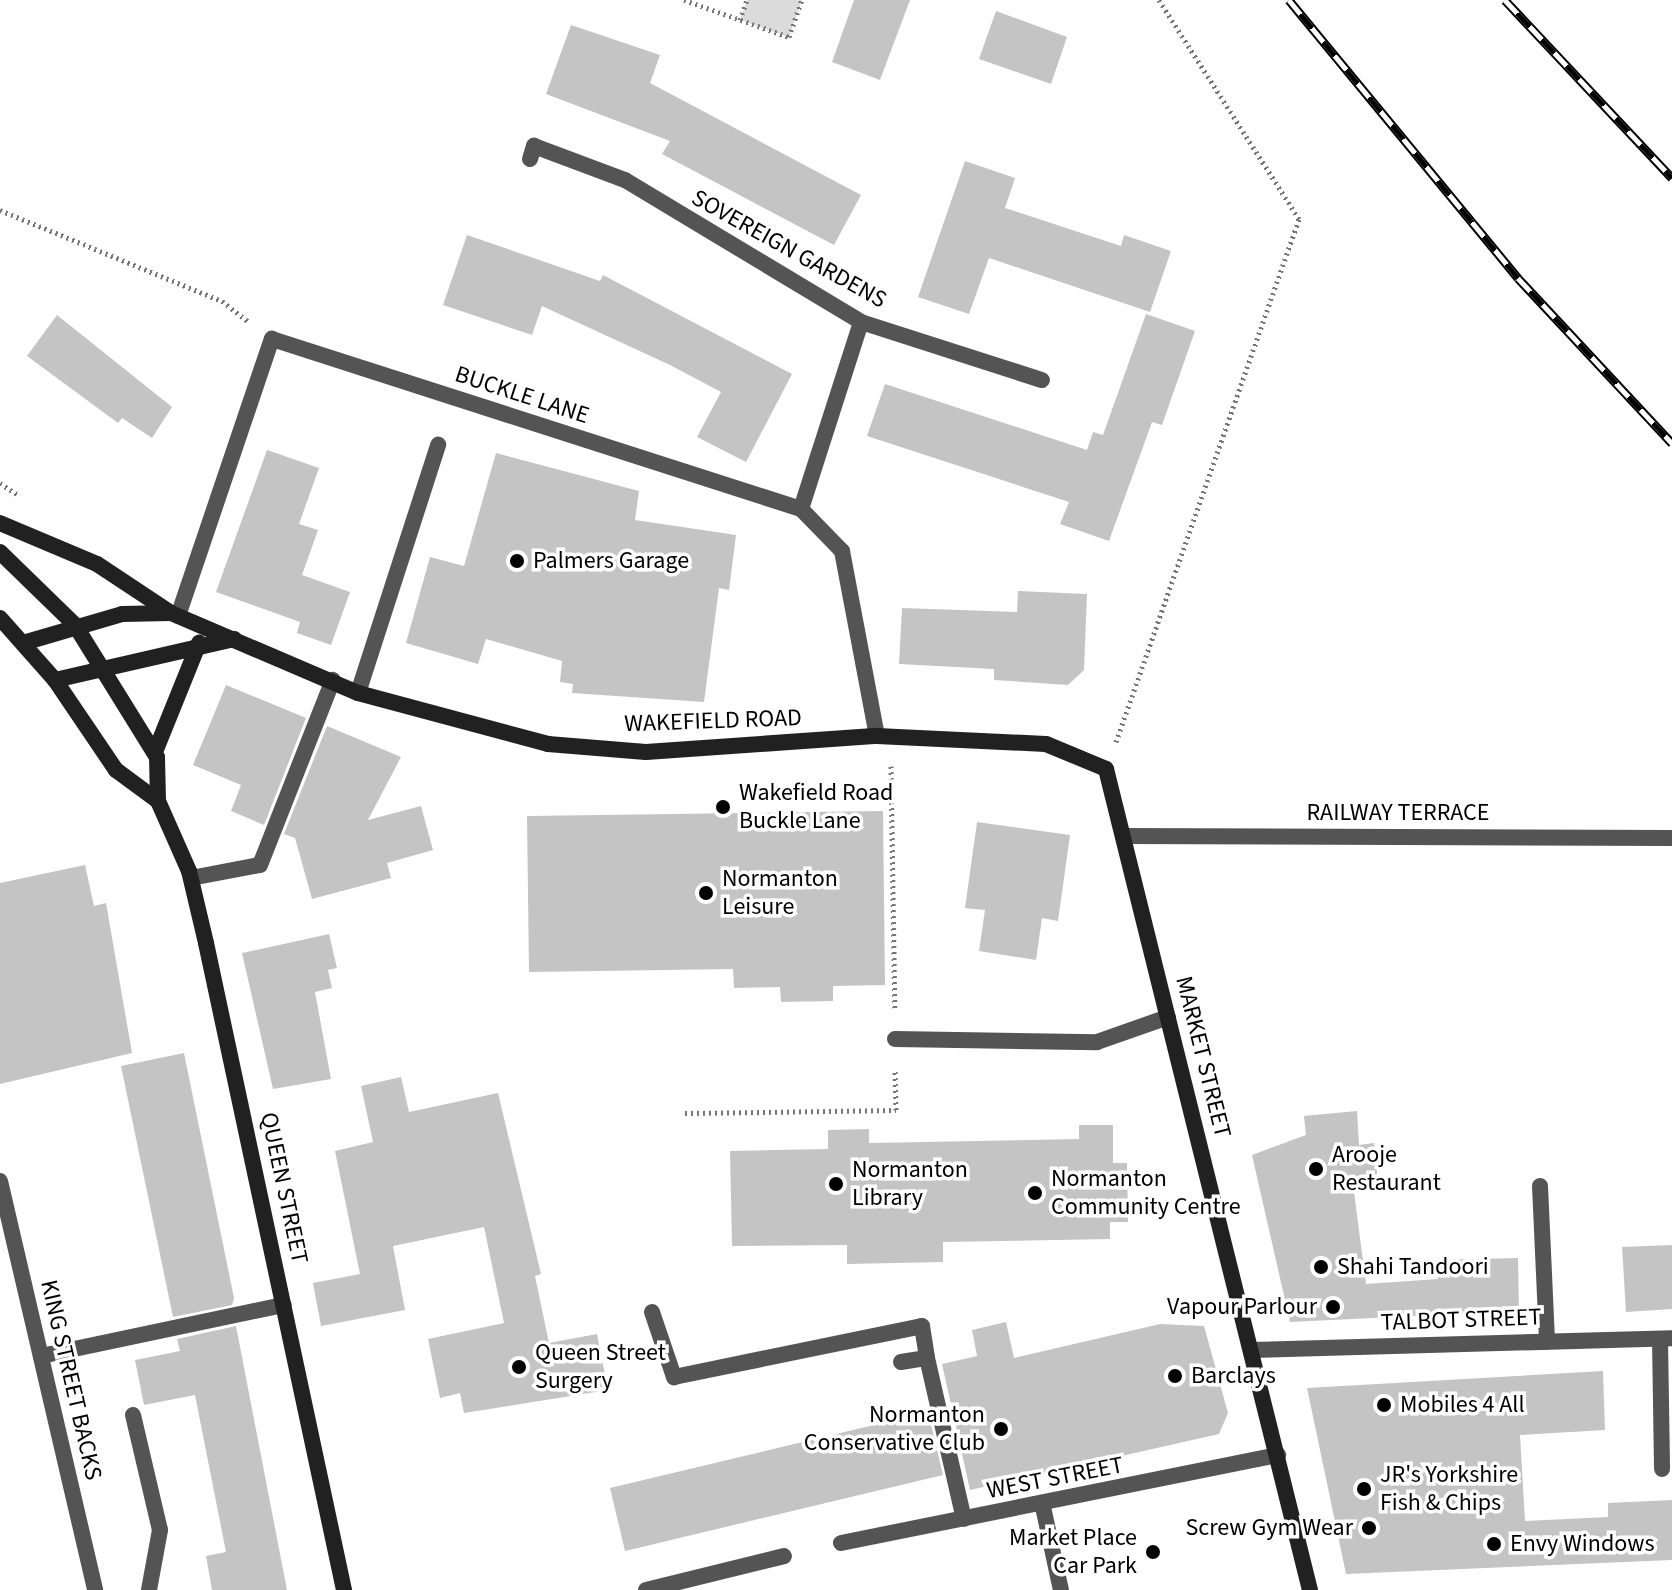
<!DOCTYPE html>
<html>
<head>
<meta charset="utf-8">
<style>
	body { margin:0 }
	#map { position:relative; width:1672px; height:1590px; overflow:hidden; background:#fff; font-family:"Source Sans 3",sans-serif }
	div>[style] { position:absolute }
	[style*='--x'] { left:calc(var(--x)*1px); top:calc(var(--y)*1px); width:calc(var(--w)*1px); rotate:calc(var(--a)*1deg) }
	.green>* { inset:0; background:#dbdbdb }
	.building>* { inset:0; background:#c4c4c4 }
	.path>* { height:5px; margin-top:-2.5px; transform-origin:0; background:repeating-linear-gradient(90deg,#767676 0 2px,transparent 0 6px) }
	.lane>* { height:16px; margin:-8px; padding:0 8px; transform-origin:8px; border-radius:8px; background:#545454 }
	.street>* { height:16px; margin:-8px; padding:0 8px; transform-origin:8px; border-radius:8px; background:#545454 }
	.secondary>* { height:16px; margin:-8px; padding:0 8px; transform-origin:8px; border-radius:8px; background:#212121 }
	.rail>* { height:9px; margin-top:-4.5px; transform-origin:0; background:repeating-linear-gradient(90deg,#fff 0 18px,#000 0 36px); box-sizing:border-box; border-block:2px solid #000 }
	.dots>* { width:22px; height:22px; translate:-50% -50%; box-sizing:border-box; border:4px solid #fff; border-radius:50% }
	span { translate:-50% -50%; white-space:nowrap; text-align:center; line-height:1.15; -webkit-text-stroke:7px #fff; paint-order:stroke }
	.street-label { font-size:24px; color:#000 }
	.poi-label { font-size:24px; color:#000 }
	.left { translate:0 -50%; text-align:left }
	.right { translate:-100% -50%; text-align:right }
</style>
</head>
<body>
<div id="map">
	<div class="green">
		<i style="clip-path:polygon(747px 0,802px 0,789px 37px,740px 20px)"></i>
	</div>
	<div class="building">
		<i style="clip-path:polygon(854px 0,910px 0,880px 80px,832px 62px)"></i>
		<i style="clip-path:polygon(996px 11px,1067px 37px,1051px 84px,979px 59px)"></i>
		<i style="clip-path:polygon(571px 25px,660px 55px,650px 83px,861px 195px,834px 245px,662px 154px,670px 141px,546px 94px)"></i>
		<i style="clip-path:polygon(965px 161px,1015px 178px,1005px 208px,1121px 246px,1124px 235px,1171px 251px,1150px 312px,989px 258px,969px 314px,918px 297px)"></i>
		<i style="clip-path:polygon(467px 235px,600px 281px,603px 275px,792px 374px,746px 462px,697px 437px,721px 392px,670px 365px,542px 306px,532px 335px,443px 305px)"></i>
		<i style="clip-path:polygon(1146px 314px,1195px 331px,1162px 425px,1152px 422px,1109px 541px,1060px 524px,1069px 502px,867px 436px,885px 384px,1087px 450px,1093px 432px,1103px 435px)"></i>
		<i style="clip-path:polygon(57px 315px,172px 407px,152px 438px,122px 418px,118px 423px,27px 356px)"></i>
		<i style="clip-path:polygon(267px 450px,319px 468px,299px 524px,318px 530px,302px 575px,350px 592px,331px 645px,297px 633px,300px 622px,216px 592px)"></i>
		<i style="clip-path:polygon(496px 453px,639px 491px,635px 520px,736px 535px,729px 590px,719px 588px,704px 702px,572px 693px,573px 684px,560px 682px,562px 661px,486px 639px,478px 664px,406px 643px,430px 557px,464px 566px)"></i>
		<i style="clip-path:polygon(1018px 591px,1087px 594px,1084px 670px,1068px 685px,994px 680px,994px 669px,899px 664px,902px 608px,1017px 612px)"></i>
		<i style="clip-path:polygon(226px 685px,306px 718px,264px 825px,231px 811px,241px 785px,193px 765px)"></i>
		<i style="clip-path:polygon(327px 726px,401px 757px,368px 820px,421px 806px,433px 850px,387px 863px,391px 878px,312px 899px,295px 838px,284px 834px)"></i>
		<i style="clip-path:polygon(883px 811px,885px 985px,833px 986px,833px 1001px,781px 1002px,780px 987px,734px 988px,733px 969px,529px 972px,527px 816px)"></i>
		<i style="clip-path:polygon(977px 822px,1070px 835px,1058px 921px,1042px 918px,1036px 960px,979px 951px,985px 910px,965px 908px)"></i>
		<i style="clip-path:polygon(85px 865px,94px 906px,106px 903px,132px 1053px,0 1084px,0 883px)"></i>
		<i style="clip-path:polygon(329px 934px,337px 968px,328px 970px,332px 988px,315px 992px,331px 1079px,273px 1089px,242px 953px)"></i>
		<i style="clip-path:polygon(184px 1053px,234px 1298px,232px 1305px,173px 1317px,121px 1066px)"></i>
		<i style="clip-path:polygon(401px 1077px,409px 1112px,498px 1093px,541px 1274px,535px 1276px,549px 1343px,597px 1334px,608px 1390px,464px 1413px,460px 1393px,440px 1398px,428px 1339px,504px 1323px,484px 1227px,393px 1246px,405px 1310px,321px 1326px,313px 1283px,360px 1274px,335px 1151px,373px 1142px,361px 1086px)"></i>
		<i style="clip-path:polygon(1357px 1111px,1359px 1145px,1374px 1143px,1378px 1182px,1353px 1184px,1366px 1284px,1438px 1279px,1438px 1260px,1518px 1258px,1519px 1311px,1290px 1322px,1252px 1155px,1306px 1135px,1304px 1116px)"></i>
		<i style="clip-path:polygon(1079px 1125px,1113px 1125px,1113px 1163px,1127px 1163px,1128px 1222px,1110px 1222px,1110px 1239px,943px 1242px,943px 1262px,847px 1264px,847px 1245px,732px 1246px,730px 1151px,828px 1149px,828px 1130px,869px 1129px,869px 1143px,1079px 1139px)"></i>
		<i style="clip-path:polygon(1672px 1245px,1672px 1309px,1626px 1312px,1622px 1247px)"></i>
		<i style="clip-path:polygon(1006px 1322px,1014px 1358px,1160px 1324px,1204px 1326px,1228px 1413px,1219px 1434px,970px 1490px,942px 1364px,977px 1356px,972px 1330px)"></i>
		<i style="clip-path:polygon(236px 1326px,287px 1590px,212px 1590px,206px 1556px,226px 1552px,195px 1395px,144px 1405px,135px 1360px,180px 1351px,177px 1339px)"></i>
		<i style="clip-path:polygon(1603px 1371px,1605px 1430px,1520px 1435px,1525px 1521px,1608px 1517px,1608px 1503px,1672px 1500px,1672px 1560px,1346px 1574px,1307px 1388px)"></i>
		<i style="clip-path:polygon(928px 1412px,943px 1475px,625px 1551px,610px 1488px)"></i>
	</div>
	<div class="path">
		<i style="--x:684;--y:0;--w:111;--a:19.4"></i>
		<i style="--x:789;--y:37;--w:39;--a:-71"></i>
		<i style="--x:740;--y:20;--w:21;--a:-71"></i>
		<i style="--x:0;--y:210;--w:240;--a:22.3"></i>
		<i style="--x:222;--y:301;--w:34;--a:38"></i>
		<i style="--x:0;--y:483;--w:22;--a:34"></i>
		<i style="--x:1116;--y:742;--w:554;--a:-70.71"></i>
		<i style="--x:1299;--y:219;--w:260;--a:-122.6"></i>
		<i style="--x:891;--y:766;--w:242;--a:89.1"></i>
		<i style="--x:685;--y:1113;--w:211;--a:-0.8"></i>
		<i style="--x:896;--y:1110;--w:40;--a:-91.4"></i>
	</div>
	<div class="lane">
		<i style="--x:178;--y:616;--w:293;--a:-71.3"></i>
		<i style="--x:272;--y:339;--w:556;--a:17.82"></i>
		<i style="--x:801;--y:509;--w:59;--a:45.7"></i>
		<i style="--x:842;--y:551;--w:188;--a:79.3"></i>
		<i style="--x:358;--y:693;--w:261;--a:-72.1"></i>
		<i style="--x:191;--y:878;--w:70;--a:-10.7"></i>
		<i style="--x:260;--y:865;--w:199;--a:-68.5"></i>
		<i style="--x:895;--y:1039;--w:202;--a:0.9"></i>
		<i style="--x:1097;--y:1042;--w:75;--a:-19.4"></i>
		<i style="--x:0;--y:1181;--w:420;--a:76.9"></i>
		<i style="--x:1540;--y:1186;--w:156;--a:87.4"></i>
		<i style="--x:652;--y:1312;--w:69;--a:71.3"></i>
		<i style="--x:674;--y:1377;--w:253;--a:-11.6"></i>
		<i style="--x:922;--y:1326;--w:32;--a:81"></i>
		<i style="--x:41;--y:1356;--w:248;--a:-11.9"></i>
		<i style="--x:901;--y:1362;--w:26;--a:-9"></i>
		<i style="--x:927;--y:1358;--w:165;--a:77.1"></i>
		<i style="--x:1043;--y:1507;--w:85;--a:77.8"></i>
	</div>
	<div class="street">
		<i style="--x:530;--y:159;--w:14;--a:-73"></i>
		<i style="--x:534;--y:146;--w:97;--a:20.5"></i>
		<i style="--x:625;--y:180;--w:275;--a:31"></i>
		<i style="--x:861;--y:322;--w:190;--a:17.8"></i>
		<i style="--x:801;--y:509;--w:196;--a:-72.2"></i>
		<i style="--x:1123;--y:836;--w:549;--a:0.21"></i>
		<i style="--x:1660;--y:1339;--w:130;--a:89.1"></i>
		<i style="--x:1251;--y:1350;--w:421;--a:-1.6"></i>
		<i style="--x:133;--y:1415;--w:118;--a:76.8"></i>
		<i style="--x:160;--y:1530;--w:61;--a:100.4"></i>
		<i style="--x:841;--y:1543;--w:446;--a:-11.4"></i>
		<i style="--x:646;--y:1590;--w:142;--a:-13.8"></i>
	</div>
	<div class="secondary">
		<i style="--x:0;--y:523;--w:105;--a:22.9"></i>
		<i style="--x:97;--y:564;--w:89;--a:33.5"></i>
		<i style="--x:0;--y:552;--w:105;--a:44.2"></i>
		<i style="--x:75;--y:625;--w:155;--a:58.2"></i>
		<i style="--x:157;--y:757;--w:44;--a:88.7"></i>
		<i style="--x:158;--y:801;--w:77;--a:66.1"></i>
		<i style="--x:189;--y:871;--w:74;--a:76.7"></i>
		<i style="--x:206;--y:943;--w:662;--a:77.96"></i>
		<i style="--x:0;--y:618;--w:83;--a:48.4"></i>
		<i style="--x:55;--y:680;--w:109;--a:55.9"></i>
		<i style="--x:116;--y:770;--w:52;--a:36.4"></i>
		<i style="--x:23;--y:643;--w:103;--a:-16.3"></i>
		<i style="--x:122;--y:614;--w:49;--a:-1.2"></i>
		<i style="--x:171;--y:613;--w:203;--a:23.2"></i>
		<i style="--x:358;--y:693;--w:197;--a:15"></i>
		<i style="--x:548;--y:744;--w:98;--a:4.7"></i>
		<i style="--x:646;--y:752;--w:232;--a:-4"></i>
		<i style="--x:877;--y:736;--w:169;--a:2.7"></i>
		<i style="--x:1046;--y:744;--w:65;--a:22.6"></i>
		<i style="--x:1106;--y:769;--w:846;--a:76.05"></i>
		<i style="--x:55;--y:680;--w:184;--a:-12.9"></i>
		<i style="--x:155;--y:752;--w:118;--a:-68"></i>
	</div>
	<div class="rail">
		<i style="--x:1289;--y:0;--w:360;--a:50.5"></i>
		<i style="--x:1518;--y:278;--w:226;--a:47"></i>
		<i style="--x:1505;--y:0;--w:244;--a:46.8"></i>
	</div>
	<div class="dots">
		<i style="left:517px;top:561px;background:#000"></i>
		<i style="left:723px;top:807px;background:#000"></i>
		<i style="left:706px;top:893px;background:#000"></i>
		<i style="left:1316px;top:1169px;background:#000"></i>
		<i style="left:836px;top:1184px;background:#000"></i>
		<i style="left:1035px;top:1193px;background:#000"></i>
		<i style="left:1321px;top:1267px;background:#000"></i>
		<i style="left:1333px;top:1307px;background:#000"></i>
		<i style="left:519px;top:1367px;background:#000"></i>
		<i style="left:1175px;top:1376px;background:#000"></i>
		<i style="left:1384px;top:1405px;background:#000"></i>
		<i style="left:1001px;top:1429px;background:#000"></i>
		<i style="left:1364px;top:1489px;background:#000"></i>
		<i style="left:1369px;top:1528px;background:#000"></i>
		<i style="left:1494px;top:1544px;background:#000"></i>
		<i style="left:1153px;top:1552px;background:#000"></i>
	</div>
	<div class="street-label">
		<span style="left:789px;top:249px;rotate:29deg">SOVEREIGN GARDENS</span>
		<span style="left:522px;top:395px;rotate:18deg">BUCKLE LANE</span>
		<span style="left:713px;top:721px;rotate:-2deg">WAKEFIELD ROAD</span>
		<span style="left:1398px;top:813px">RAILWAY TERRACE</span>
		<span style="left:1203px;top:1057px;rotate:76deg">MARKET STREET</span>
		<span style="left:284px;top:1188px;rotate:78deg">QUEEN STREET</span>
		<span style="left:1461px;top:1320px;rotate:-2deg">TALBOT STREET</span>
		<span style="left:71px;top:1380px;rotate:77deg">KING STREET BACKS</span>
		<span style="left:1055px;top:1478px;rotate:-11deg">WEST STREET</span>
	</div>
	<div class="poi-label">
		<span class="left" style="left:533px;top:561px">Palmers Garage</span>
		<span class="left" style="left:739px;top:807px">Wakefield Road<br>Buckle Lane</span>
		<span class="left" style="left:722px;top:893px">Normanton<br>Leisure</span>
		<span class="left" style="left:1332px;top:1169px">Arooje<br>Restaurant</span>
		<span class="left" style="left:852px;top:1184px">Normanton<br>Library</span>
		<span class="left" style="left:1051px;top:1193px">Normanton<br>Community Centre</span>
		<span class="left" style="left:1337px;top:1267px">Shahi Tandoori</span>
		<span class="right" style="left:1317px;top:1307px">Vapour Parlour</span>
		<span class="left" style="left:535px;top:1367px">Queen Street<br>Surgery</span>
		<span class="left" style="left:1191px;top:1376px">Barclays</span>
		<span class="left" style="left:1400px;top:1405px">Mobiles 4 All</span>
		<span class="right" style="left:985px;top:1429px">Normanton<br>Conservative Club</span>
		<span class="left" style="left:1380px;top:1489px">JR's Yorkshire<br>Fish &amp; Chips</span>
		<span class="right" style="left:1353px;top:1528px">Screw Gym Wear</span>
		<span class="right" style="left:1137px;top:1552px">Market Place<br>Car Park</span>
		<span class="left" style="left:1510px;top:1544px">Envy Windows</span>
	</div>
</div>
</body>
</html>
